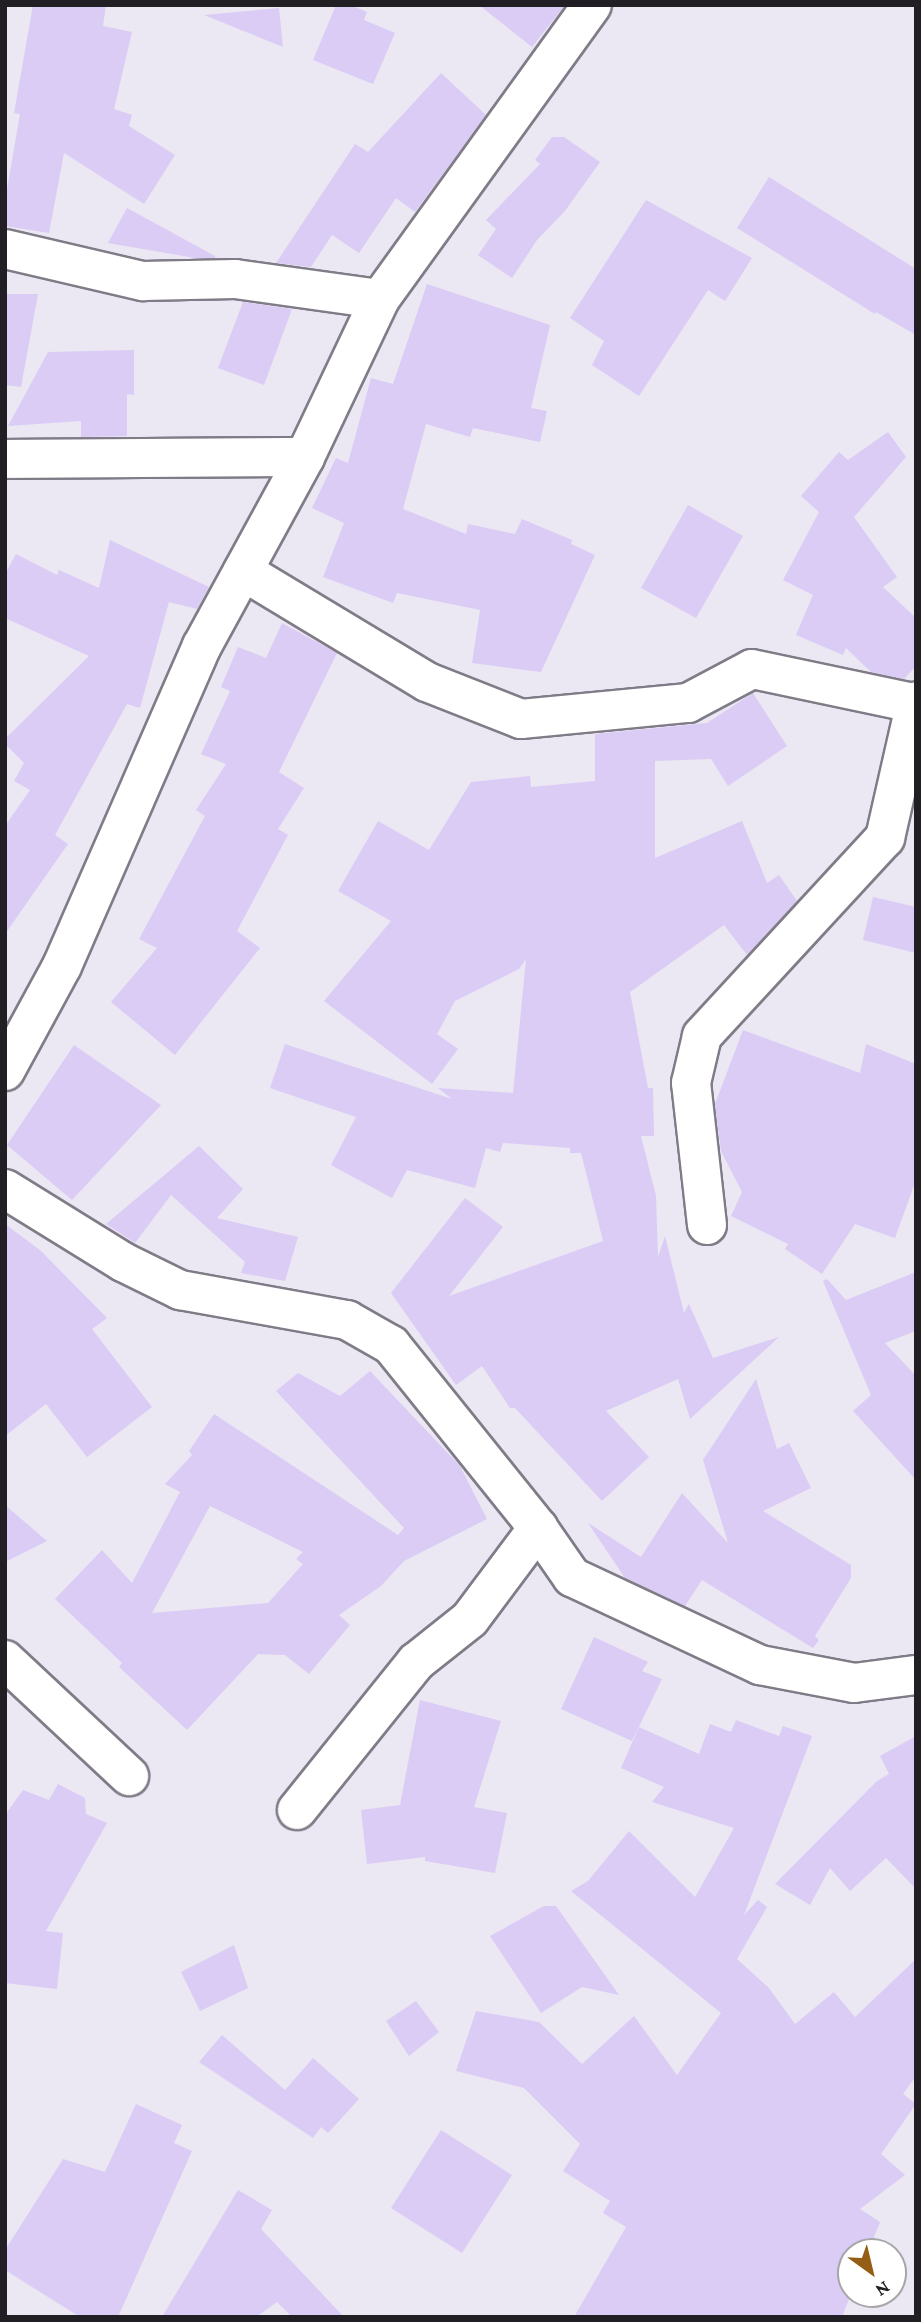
<!DOCTYPE html>
<html>
<head>
<meta charset="utf-8">
<style>
	body { margin:0 }
	#map { position:relative; width:921px; height:2322px; overflow:hidden; background:#ebe7f3; font-family:"Crimson Pro",serif }
	div>[style] { position:absolute }
	[style*='--x'] { left:calc(var(--x)*1px); top:calc(var(--y)*1px); width:calc(var(--w)*1px); rotate:calc(var(--a)*1deg) }
	.building>* { inset:0; background:#dbccf5 }
	.roads { filter:drop-shadow(2px 0 #807c87) drop-shadow(-2px 0 #807c87) drop-shadow(0 2px #807c87) drop-shadow(0 -2px #807c87) }
	.minor>* { height:38px; margin:-19px; padding:0 19px; transform-origin:19px; border-radius:19px; background:#fff }
	span { translate:-50% -50%; white-space:nowrap; text-align:center; line-height:1.15; -webkit-text-stroke:6px #fff; paint-order:stroke }
	.frame { position:absolute; inset:0; border:7px solid #211f24; pointer-events:none }
	.north { position:absolute; left:837px; top:2238px; width:70px; height:70px; box-sizing:border-box; background:#fff; border:2px solid #a6a5a7; border-radius:50%; rotate:146deg; font-size:19px; font-weight:700; line-height:28px; text-align:center; color:#211f24 }
	.north::after { content:''; display:block; margin:auto; width:24px; height:32px; background:#945e14; clip-path:polygon(50% 0,100% 100%,50% 72%,0 100%) }
</style>
</head>
<body>
<div id="map">
	<div class="building">
		<i style="clip-path:polygon(33px 5px,106px 5px,103px 26px,132px 32px,114px 109px,132px 115px,129px 126px,175px 155px,144px 204px,64px 153px,49px 233px,5px 226px,5px 201px,20px 114px,14px 113px)"></i>
		<i style="clip-path:polygon(336px 5px,350px 5px,367px 12px,364px 20px,395px 33px,373px 84px,313px 60px)"></i>
		<i style="clip-path:polygon(479px 5px,565px 5px,532px 47px)"></i>
		<i style="clip-path:polygon(279px 8px,283px 47px,204px 15px)"></i>
		<i style="clip-path:polygon(441px 73px,486px 115px,415px 212px,396px 198px,359px 253px,332px 235px,311px 267px,276px 263px,355px 144px,368px 152px)"></i>
		<i style="clip-path:polygon(552px 137px,564px 137px,600px 162px,565px 211px,537px 240px,512px 278px,478px 255px,496px 229px,486px 220px,540px 164px,535px 160px)"></i>
		<i style="clip-path:polygon(769px 177px,916px 269px,916px 335px,876px 312px,875px 314px,737px 228px)"></i>
		<i style="clip-path:polygon(646px 200px,752px 258px,725px 301px,708px 290px,639px 396px,592px 365px,604px 341px,570px 318px)"></i>
		<i style="clip-path:polygon(127px 208px,215px 256px,215px 258px,195px 258px,108px 243px)"></i>
		<i style="clip-path:polygon(427px 284px,550px 325px,531px 408px,547px 411px,540px 442px,473px 428px,470px 437px,426px 424px,403px 509px,466px 534px,468px 524px,515px 534px,522px 519px,572px 540px,571px 544px,595px 555px,541px 672px,472px 663px,480px 610px,397px 593px,393px 603px,323px 577px,344px 523px,312px 508px,336px 458px,348px 463px,371px 378px,393px 384px)"></i>
		<i style="clip-path:polygon(5px 294px,38px 294px,21px 387px,5px 385px)"></i>
		<i style="clip-path:polygon(243px 302px,292px 309px,264px 385px,218px 368px)"></i>
		<i style="clip-path:polygon(134px 350px,134px 395px,127px 394px,127px 436px,81px 437px,81px 421px,8px 426px,48px 352px)"></i>
		<i style="clip-path:polygon(888px 432px,906px 457px,854px 517px,897px 577px,883px 587px,916px 618px,916px 666px,904px 679px,871px 672px,846px 648px,843px 655px,796px 635px,813px 595px,783px 580px,819px 512px,801px 496px,839px 452px,848px 460px)"></i>
		<i style="clip-path:polygon(688px 505px,743px 536px,696px 618px,641px 588px)"></i>
		<i style="clip-path:polygon(110px 540px,209px 587px,197px 609px,169px 602px,140px 708px,127px 704px,55px 835px,68px 844px,5px 934px,5px 826px,30px 790px,14px 781px,24px 763px,5px 744px,5px 739px,89px 656px,5px 618px,5px 574px,16px 554px,57px 575px,59px 570px,99px 588px)"></i>
		<i style="clip-path:polygon(282px 623px,337px 653px,279px 772px,304px 788px,278px 829px,288px 835px,237px 931px,260px 948px,175px 1055px,111px 1002px,157px 948px,139px 939px,205px 816px,196px 810px,226px 764px,201px 754px,230px 691px,221px 687px,238px 647px,266px 658px)"></i>
		<i style="clip-path:polygon(753px 693px,787px 746px,728px 786px,711px 759px,655px 761px,655px 858px,742px 821px,767px 883px,779px 875px,797px 901px,747px 955px,724px 925px,630px 992px,648px 1088px,653px 1088px,654px 1136px,641px 1136px,656px 1196px,658px 1257px,665px 1236px,684px 1313px,689px 1304px,713px 1358px,779px 1337px,690px 1419px,678px 1379px,606px 1411px,649px 1457px,602px 1501px,515px 1408px,510px 1408px,482px 1366px,456px 1385px,391px 1293px,465px 1198px,503px 1227px,449px 1296px,603px 1241px,581px 1153px,570px 1153px,570px 1148px,503px 1143px,500px 1152px,486px 1148px,475px 1188px,407px 1170px,392px 1198px,331px 1165px,356px 1117px,270px 1088px,285px 1044px,452px 1099px,438px 1088px,513px 1093px,526px 959px,519px 969px,455px 1001px,437px 1034px,458px 1049px,432px 1084px,324px 1001px,391px 921px,338px 891px,378px 821px,429px 850px,471px 782px,530px 776px,531px 787px,595px 781px,595px 734px,707px 723px)"></i>
		<i style="clip-path:polygon(873px 897px,916px 907px,916px 953px,863px 940px)"></i>
		<i style="clip-path:polygon(743px 1030px,860px 1073px,866px 1044px,916px 1064px,916px 1180px,895px 1238px,855px 1224px,822px 1274px,785px 1249px,788px 1244px,731px 1216px,742px 1192px,721px 1151px,715px 1104px)"></i>
		<i style="clip-path:polygon(74px 1045px,161px 1105px,72px 1200px,7px 1145px)"></i>
		<i style="clip-path:polygon(199px 1146px,243px 1189px,217px 1218px,298px 1237px,285px 1281px,241px 1273px,245px 1262px,171px 1195px,135px 1243px,106px 1224px)"></i>
		<i style="clip-path:polygon(5px 1224px,40px 1250px,107px 1318px,92px 1329px,152px 1407px,87px 1457px,46px 1404px,5px 1436px)"></i>
		<i style="clip-path:polygon(916px 1272px,916px 1331px,885px 1343px,916px 1376px,916px 1480px,853px 1411px,871px 1395px,823px 1281px,827px 1279px,846px 1300px)"></i>
		<i style="clip-path:polygon(evenodd,370px 1371px,460px 1466px,487px 1519px,404px 1561px,381px 1586px,339px 1615px,350px 1625px,309px 1674px,285px 1655px,258px 1654px,187px 1730px,119px 1667px,122px 1663px,55px 1599px,102px 1550px,132px 1583px,180px 1492px,165px 1484px,192px 1455px,189px 1451px,214px 1414px,398px 1535px,404px 1528px,276px 1391px,298px 1373px,340px 1396px,370px 1371px,210px 1506px,303px 1552px,296px 1559px,303px 1564px,268px 1603px,152px 1613px,210px 1506px)"></i>
		<i style="clip-path:polygon(756px 1379px,777px 1449px,789px 1443px,811px 1488px,763px 1511px,851px 1565px,851px 1578px,815px 1636px,819px 1640px,813px 1648px,702px 1580px,685px 1606px,625px 1578px,588px 1523px,641px 1557px,682px 1493px,728px 1543px,703px 1460px)"></i>
		<i style="clip-path:polygon(5px 1505px,47px 1541px,5px 1562px)"></i>
		<i style="clip-path:polygon(594px 1637px,648px 1662px,642px 1671px,662px 1679px,632px 1741px,561px 1709px)"></i>
		<i style="clip-path:polygon(420px 1700px,501px 1721px,474px 1807px,507px 1813px,495px 1873px,425px 1861px,425px 1857px,367px 1864px,361px 1810px,400px 1805px)"></i>
		<i style="clip-path:polygon(736px 1720px,779px 1736px,783px 1726px,812px 1736px,744px 1915px,758px 1900px,767px 1907px,737px 1959px,769px 1988px,795px 2024px,834px 1992px,855px 2017px,916px 1959px,916px 2076px,903px 2094px,916px 2104px,881px 2154px,905px 2175px,860px 2209px,880px 2222px,868px 2252px,851px 2252px,851px 2294px,842px 2317px,574px 2317px,626px 2227px,603px 2213px,610px 2201px,563px 2171px,580px 2144px,524px 2088px,456px 2071px,476px 2011px,539px 2022px,582px 2064px,634px 2016px,677px 2075px,721px 2013px,571px 1891px,588px 1881px,629px 1831px,695px 1897px,734px 1828px,652px 1802px,664px 1787px,621px 1768px,639px 1727px,699px 1754px,710px 1724px,731px 1732px)"></i>
		<i style="clip-path:polygon(916px 1736px,916px 1889px,886px 1858px,850px 1891px,830px 1868px,810px 1905px,775px 1884px,877px 1781px,889px 1774px,880px 1756px)"></i>
		<i style="clip-path:polygon(58px 1784px,85px 1798px,86px 1814px,107px 1823px,46px 1931px,63px 1933px,57px 1989px,5px 1983px,5px 1815px,23px 1790px,49px 1800px)"></i>
		<i style="clip-path:polygon(544px 1906px,556px 1906px,619px 1995px,582px 1987px,541px 2013px,490px 1936px)"></i>
		<i style="clip-path:polygon(234px 1945px,248px 1988px,200px 2011px,181px 1972px)"></i>
		<i style="clip-path:polygon(416px 2001px,439px 2032px,409px 2056px,386px 2021px)"></i>
		<i style="clip-path:polygon(222px 2035px,285px 2090px,313px 2058px,359px 2099px,328px 2133px,321px 2127px,313px 2138px,199px 2062px)"></i>
		<i style="clip-path:polygon(136px 2104px,182px 2125px,174px 2143px,192px 2151px,118px 2317px,80px 2317px,5px 2270px,5px 2250px,63px 2159px,105px 2172px)"></i>
		<i style="clip-path:polygon(441px 2130px,512px 2175px,462px 2253px,391px 2208px)"></i>
		<i style="clip-path:polygon(238px 2190px,272px 2210px,261px 2229px,344px 2317px,292px 2317px,277px 2302px,256px 2317px,162px 2317px)"></i>
	</div>
	<div class="roads">
		<div class="minor">
			<i style="--x:5;--y:249;--w:142;--a:13.1"></i>
			<i style="--x:143;--y:281;--w:92;--a:-1.2"></i>
			<i style="--x:235;--y:279;--w:146;--a:7.9"></i>
			<i style="--x:5;--y:459;--w:300;--a:-0.4"></i>
			<i style="--x:243;--y:571;--w:215;--a:31.1"></i>
			<i style="--x:427;--y:682;--w:101;--a:21.5"></i>
			<i style="--x:521;--y:719;--w:168;--a:-5.5"></i>
			<i style="--x:688;--y:703;--w:72;--a:-28"></i>
			<i style="--x:752;--y:669;--w:166;--a:11.9"></i>
			<i style="--x:5;--y:1071;--w:119;--a:-61.5"></i>
			<i style="--x:62;--y:966;--w:349;--a:-66.4"></i>
			<i style="--x:202;--y:646;--w:215;--a:-61.4"></i>
			<i style="--x:305;--y:457;--w:175;--a:-64.6"></i>
			<i style="--x:380;--y:299;--w:362;--a:-54.2"></i>
			<i style="--x:5;--y:1189;--w:139;--a:31.7"></i>
			<i style="--x:123;--y:1262;--w:64;--a:26.2"></i>
			<i style="--x:180;--y:1290;--w:170;--a:10.2"></i>
			<i style="--x:347;--y:1320;--w:51;--a:29.6"></i>
			<i style="--x:391;--y:1345;--w:235;--a:51.2"></i>
			<i style="--x:538;--y:1528;--w:60;--a:55.2"></i>
			<i style="--x:572;--y:1577;--w:208;--a:25.1"></i>
			<i style="--x:760;--y:1665;--w:96;--a:10.8"></i>
			<i style="--x:854;--y:1683;--w:63;--a:-7.4"></i>
			<i style="--x:707;--y:1225;--w:143;--a:-96.4"></i>
			<i style="--x:691;--y:1083;--w:48;--a:-76.8"></i>
			<i style="--x:702;--y:1036;--w:270;--a:-47.3"></i>
			<i style="--x:885;--y:838;--w:140;--a:-77.2"></i>
			<i style="--x:5;--y:1660;--w:170;--a:43.1"></i>
			<i style="--x:297;--y:1810;--w:190;--a:-51.2"></i>
			<i style="--x:416;--y:1662;--w:69;--a:-38.5"></i>
			<i style="--x:470;--y:1619;--w:114;--a:-53.2"></i>
		</div>
	</div>
	<div class="frame"></div>
	<div class="north">N</div>
</div>
</body>
</html>
